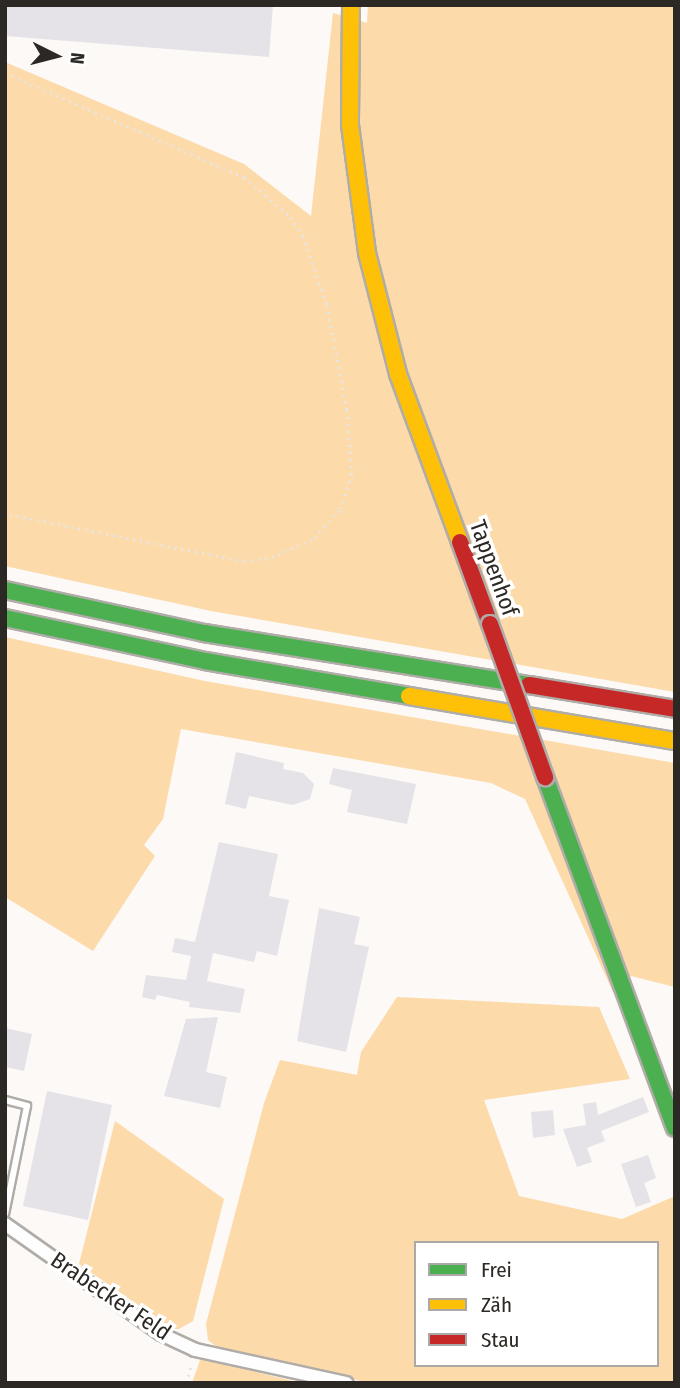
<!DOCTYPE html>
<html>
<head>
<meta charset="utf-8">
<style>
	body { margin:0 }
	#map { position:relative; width:680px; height:1388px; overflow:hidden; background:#fcf9f6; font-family:"Fira Sans Condensed",sans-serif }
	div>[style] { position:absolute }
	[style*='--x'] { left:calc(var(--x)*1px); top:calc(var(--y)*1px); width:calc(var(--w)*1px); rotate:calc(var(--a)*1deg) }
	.green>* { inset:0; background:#fddaaa }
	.building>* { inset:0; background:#e5e3e8 }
	.path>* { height:2.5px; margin-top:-1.25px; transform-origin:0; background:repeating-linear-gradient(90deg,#e6e5e3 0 2px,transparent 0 7px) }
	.roads { filter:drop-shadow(2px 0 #b0aca8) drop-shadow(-2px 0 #b0aca8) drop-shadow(0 2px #b0aca8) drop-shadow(0 -2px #b0aca8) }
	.lane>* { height:6px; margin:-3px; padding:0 3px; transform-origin:3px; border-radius:3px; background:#fffefe }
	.street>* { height:12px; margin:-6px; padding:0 6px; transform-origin:6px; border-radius:6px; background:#fffefe }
	.fast>* { height:16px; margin:-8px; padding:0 8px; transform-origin:8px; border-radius:8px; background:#4caf50 }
	.slow>* { height:16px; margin:-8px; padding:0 8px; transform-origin:8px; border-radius:8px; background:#ffc107 }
	.jam>* { height:16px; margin:-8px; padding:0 8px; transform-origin:8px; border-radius:8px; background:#c62828 }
	.bridges { filter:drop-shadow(2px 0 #b0aca8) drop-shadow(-2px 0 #b0aca8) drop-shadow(0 2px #b0aca8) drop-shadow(0 -2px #b0aca8) }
	.jam-bridge>* { height:16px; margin:-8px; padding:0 8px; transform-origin:8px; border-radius:8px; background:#c62828 }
	span { translate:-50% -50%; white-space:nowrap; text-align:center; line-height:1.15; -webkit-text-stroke:7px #fff; paint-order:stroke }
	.street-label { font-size:23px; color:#2c2823 }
	.frame { position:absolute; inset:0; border:7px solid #2c2823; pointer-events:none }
	.legend { position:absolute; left:414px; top:1241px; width:245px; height:126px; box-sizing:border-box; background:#fff; border:2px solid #aba9a7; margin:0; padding:9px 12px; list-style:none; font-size:21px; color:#2c2823 }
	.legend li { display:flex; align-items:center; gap:14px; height:35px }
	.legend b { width:35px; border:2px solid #aba9a7 }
	.north { position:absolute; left:21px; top:21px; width:70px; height:70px; -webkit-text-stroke:5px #fff; paint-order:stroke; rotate:96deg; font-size:19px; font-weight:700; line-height:28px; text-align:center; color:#2c2823 }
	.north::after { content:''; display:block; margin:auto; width:24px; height:32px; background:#2c2823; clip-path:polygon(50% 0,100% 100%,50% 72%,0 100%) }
</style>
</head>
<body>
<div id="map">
	<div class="green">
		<i style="clip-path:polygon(368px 5px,675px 5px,675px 692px,211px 611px,5px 566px,5px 62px,244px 164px,311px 216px,333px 13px,367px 23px)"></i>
		<i style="clip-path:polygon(5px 637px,205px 681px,675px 763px,675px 987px,631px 976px,613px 992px,525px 799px,491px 783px,181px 729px,163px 819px,144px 845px,155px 856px,93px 951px,5px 897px)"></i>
		<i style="clip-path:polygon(evenodd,397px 997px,599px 1007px,630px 1079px,484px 1100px,519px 1196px,622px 1219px,675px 1196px,675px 1383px,369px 1383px,218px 1348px,208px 1340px,206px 1324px,264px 1103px,280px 1060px,357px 1075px,361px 1052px,397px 997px,416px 1243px,657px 1243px,657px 1365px,416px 1365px,416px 1243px)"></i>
		<i style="clip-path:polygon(115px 1121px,224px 1199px,193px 1321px,179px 1329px,171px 1329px,79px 1264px)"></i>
		<i style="clip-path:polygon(200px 1360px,207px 1360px,301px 1383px,192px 1383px)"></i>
	</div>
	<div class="building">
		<i style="clip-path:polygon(5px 5px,273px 5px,269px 57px,5px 36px)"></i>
		<i style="clip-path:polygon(236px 752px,284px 763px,283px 769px,303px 773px,314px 784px,310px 799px,293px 805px,249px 796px,246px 809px,225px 804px)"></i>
		<i style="clip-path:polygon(333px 768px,416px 784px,407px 824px,347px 812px,352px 790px,329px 784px)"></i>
		<i style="clip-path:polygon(219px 842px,278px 854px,269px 896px,289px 900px,277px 956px,257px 951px,254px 962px,213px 953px,207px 981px,245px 989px,240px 1013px,189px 1007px,190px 1002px,157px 995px,155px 1000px,142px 997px,146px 975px,186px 980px,191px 956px,172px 952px,175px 938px,195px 942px)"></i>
		<i style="clip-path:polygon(319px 908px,360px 917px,354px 944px,369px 947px,346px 1052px,297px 1041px)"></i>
		<i style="clip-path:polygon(218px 1017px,206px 1072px,227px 1077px,220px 1108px,164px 1096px,186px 1019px)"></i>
		<i style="clip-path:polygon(5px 1028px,32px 1034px,24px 1071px,5px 1067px)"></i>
		<i style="clip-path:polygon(47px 1091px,112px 1105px,88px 1220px,23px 1206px)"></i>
		<i style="clip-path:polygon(643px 1097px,649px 1112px,601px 1131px,605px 1141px,587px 1148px,592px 1162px,577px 1167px,563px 1129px,586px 1125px,583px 1104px,596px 1102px,598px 1115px)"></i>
		<i style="clip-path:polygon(553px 1110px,555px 1135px,533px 1138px,531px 1112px)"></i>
		<i style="clip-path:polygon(648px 1155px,656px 1178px,644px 1183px,651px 1202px,636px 1207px,621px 1164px)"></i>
	</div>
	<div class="path">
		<i style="--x:5;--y:73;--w:261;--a:23.5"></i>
		<i style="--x:244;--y:177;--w:62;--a:40.4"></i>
		<i style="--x:291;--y:217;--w:22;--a:58"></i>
		<i style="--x:303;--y:236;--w:73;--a:70.8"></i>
		<i style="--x:327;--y:305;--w:107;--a:79.2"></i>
		<i style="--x:347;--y:410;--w:64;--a:85.5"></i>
		<i style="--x:352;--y:474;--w:39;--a:108"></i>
		<i style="--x:340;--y:511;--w:40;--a:134"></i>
		<i style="--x:312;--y:540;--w:42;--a:155.9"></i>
		<i style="--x:274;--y:557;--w:29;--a:170"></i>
		<i style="--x:245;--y:562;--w:245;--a:-168.7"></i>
		<i style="--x:186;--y:1383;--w:21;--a:-73"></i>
	</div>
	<div class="roads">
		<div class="lane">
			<i style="--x:5;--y:1100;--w:23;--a:15"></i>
			<i style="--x:27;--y:1106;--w:110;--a:101.5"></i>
		</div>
		<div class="street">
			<i style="--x:5;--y:1224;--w:191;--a:35.2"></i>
			<i style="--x:161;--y:1334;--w:38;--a:25"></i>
			<i style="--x:195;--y:1350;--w:155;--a:12.3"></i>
		</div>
		<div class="fast">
			<i style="--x:5;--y:590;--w:204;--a:12.2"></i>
			<i style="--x:204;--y:633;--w:329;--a:9.1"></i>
			<i style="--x:5;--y:618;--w:205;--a:12.1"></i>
			<i style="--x:205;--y:661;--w:207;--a:9.7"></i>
			<i style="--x:545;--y:777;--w:374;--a:69.7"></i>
		</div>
		<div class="slow">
			<i style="--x:351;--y:5;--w:120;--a:90.5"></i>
			<i style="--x:350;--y:125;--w:129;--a:82.4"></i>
			<i style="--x:367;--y:253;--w:125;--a:75.6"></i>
			<i style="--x:398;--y:374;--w:179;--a:69.7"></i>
			<i style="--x:409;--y:696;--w:270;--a:9.6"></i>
		</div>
		<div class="jam">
			<i style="--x:460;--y:542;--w:87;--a:69.9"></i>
			<i style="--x:529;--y:685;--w:148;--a:9.3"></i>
		</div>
	</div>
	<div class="bridges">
		<div class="jam-bridge">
			<i style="--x:490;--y:624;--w:163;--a:70.2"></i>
		</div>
	</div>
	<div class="street-label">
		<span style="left:494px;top:568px;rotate:70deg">Tappenhof</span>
		<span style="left:111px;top:1296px;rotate:34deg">Brabecker Feld</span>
	</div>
	<div class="frame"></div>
	<ul class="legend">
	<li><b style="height:9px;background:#4caf50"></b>Frei</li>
	<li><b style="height:9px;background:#ffc107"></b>Zäh</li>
	<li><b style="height:9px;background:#c62828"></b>Stau</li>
	</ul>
	<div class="north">N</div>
</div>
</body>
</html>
